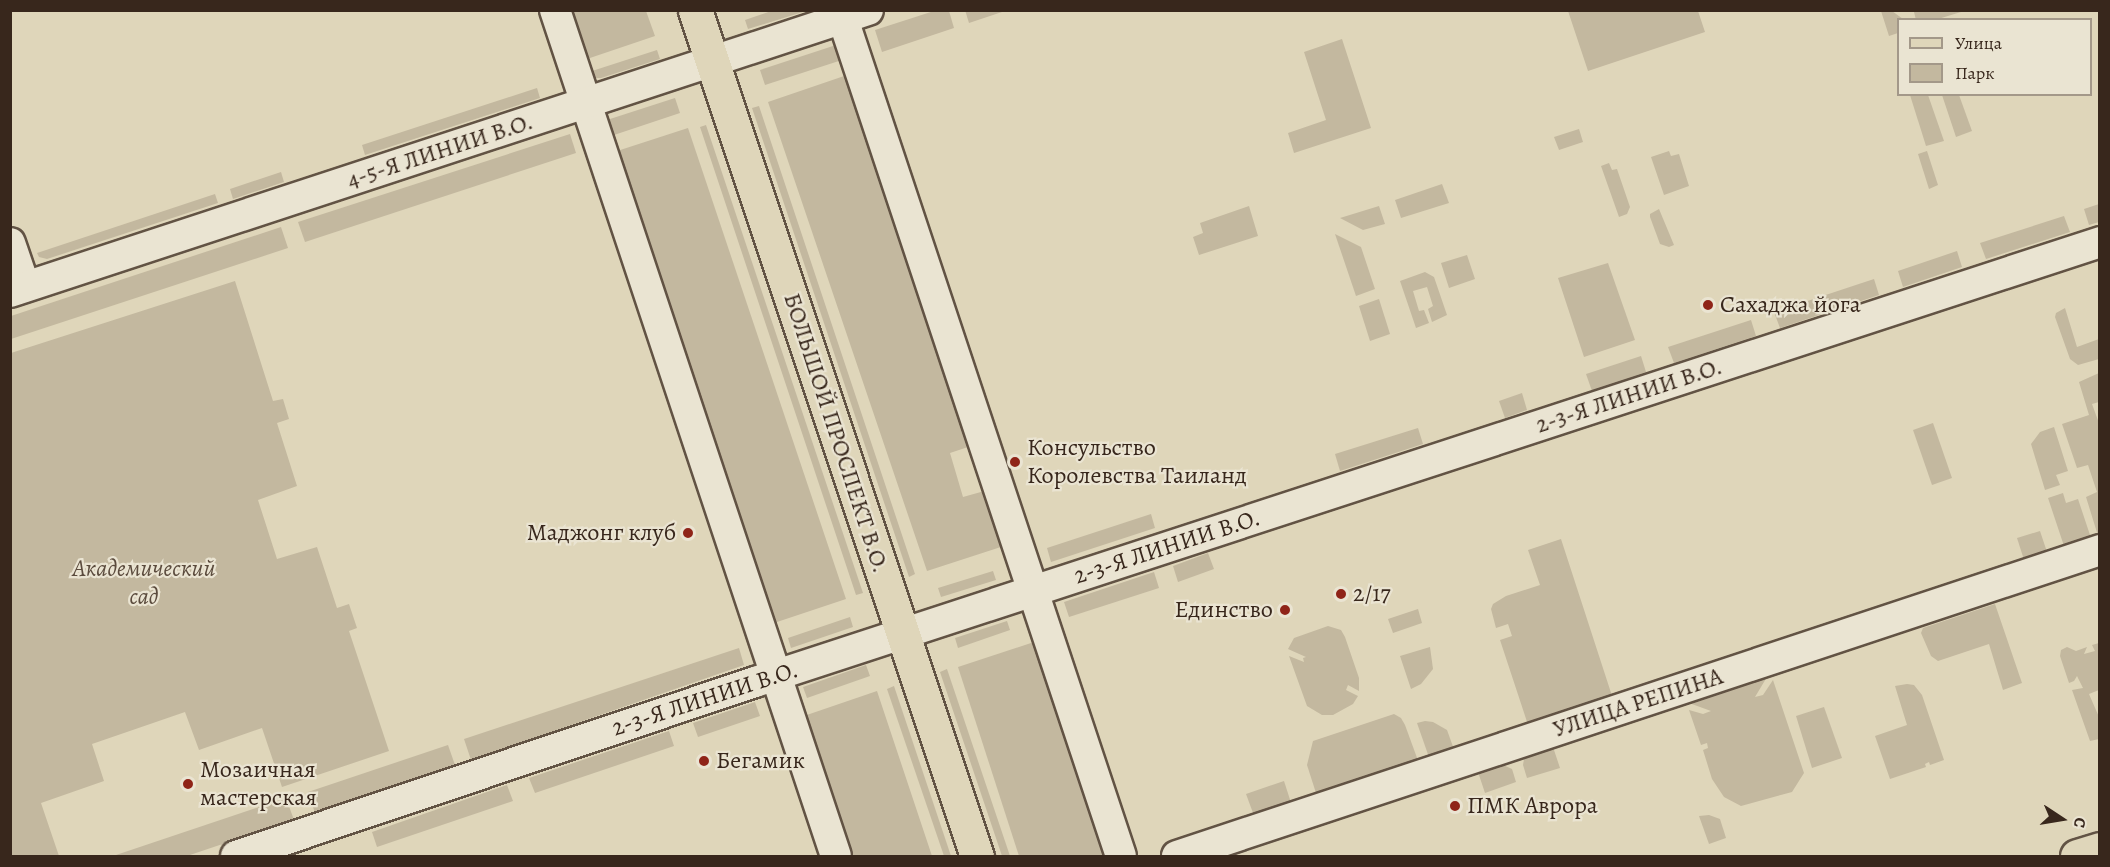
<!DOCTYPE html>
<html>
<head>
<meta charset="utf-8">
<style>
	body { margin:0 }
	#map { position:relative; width:2110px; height:867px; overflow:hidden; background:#dfd6ba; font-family:Alegreya,serif }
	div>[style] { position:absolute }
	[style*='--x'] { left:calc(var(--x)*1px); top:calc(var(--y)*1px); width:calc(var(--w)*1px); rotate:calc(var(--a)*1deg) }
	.green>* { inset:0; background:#c3b89f }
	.roads { filter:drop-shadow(2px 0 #625344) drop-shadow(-2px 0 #625344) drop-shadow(0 2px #625344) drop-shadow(0 -2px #625344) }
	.minor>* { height:30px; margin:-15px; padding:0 15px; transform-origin:15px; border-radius:15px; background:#eae4d2 }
	.major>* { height:33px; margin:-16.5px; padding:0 16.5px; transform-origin:16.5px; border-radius:16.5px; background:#dfd6ba }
	.dots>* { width:16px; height:16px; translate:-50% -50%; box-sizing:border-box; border:3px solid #eae4d2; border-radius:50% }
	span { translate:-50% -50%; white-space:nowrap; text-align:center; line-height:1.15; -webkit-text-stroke:4.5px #eae4d2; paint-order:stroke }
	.street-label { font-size:24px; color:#38271c }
	.poi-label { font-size:24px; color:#38271c }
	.left { translate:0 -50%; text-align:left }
	.right { translate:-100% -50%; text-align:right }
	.park-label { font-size:24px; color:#5b4b3d; font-style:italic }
	.frame { position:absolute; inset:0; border:12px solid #38271c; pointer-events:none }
	.legend { position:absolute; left:1897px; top:18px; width:195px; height:78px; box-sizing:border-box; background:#eae4d2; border:2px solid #a39889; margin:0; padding:8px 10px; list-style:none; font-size:18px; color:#38271c }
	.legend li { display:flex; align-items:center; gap:12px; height:30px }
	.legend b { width:30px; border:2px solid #a39889 }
	.north { position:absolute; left:2032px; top:789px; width:60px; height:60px; -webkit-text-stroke:4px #eae4d2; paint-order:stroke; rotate:102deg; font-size:16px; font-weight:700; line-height:24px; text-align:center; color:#38271c }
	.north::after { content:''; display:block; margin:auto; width:21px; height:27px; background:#38271c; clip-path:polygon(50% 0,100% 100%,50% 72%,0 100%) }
</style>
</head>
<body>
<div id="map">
	<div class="green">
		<i style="clip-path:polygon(774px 10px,806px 10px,806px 11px,748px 29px,745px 20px)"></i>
		<i style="clip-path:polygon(965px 10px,1005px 10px,1005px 11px,969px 23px)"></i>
		<i style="clip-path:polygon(1916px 10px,1960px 10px,1961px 12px,1938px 19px,1916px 20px,1914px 12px)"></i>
		<i style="clip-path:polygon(567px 11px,646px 11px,655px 36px,584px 60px)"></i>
		<i style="clip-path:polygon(934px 11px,949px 11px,954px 28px,882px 52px,875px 30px)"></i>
		<i style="clip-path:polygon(1568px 11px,1698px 11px,1705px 32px,1588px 71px)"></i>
		<i style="clip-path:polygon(1881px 11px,1892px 11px,1903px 19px,1898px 20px,1898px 33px,1889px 36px)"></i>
		<i style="clip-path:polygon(1342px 39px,1371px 128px,1294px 153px,1288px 133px,1326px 120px,1304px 52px)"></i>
		<i style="clip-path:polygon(833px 46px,838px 47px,845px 59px,765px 85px,760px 70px)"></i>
		<i style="clip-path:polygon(657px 50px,660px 59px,601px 78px,596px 78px,589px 72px)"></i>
		<i style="clip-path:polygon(850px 74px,974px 445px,950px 453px,963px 497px,988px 490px,1007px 545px,927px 571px,768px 102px)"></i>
		<i style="clip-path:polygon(537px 88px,540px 98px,365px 155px,362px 145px)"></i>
		<i style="clip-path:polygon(1910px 95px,1928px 95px,1944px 141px,1926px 146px)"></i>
		<i style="clip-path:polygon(1942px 95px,1959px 95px,1972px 131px,1956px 137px)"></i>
		<i style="clip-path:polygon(675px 98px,680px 113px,605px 138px,606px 124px,610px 119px)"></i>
		<i style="clip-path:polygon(759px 106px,915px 574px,909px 577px,752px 108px)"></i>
		<i style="clip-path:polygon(706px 125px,863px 593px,856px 595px,700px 127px)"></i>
		<i style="clip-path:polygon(688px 128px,846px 599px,765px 626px,611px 153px)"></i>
		<i style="clip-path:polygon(1579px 129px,1583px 142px,1559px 150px,1554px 137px)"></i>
		<i style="clip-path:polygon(570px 134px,576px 153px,305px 242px,298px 222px)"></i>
		<i style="clip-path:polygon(1669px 151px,1671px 156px,1679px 154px,1689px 186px,1664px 195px,1651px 157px)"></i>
		<i style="clip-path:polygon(1927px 151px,1938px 185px,1929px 189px,1918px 154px)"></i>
		<i style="clip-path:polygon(1609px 163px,1612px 170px,1617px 169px,1630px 207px,1627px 214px,1619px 217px,1601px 166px)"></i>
		<i style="clip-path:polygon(281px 172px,284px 182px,233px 199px,230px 189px)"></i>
		<i style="clip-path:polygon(1442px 184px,1449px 203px,1401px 218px,1395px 200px)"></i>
		<i style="clip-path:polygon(215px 194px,218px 203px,47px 259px,39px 257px,37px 253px)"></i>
		<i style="clip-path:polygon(2099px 204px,2099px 222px,2089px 225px,2084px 209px)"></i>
		<i style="clip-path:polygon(1249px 206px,1258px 236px,1199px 255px,1193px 237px,1203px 233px,1200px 223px)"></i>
		<i style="clip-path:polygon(1379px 206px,1385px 224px,1363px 230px,1340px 218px)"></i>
		<i style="clip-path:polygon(1659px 209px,1674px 245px,1669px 247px,1660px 244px,1650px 217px,1650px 214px)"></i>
		<i style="clip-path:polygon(2064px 216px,2070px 232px,1986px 259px,1980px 243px)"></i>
		<i style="clip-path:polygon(281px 227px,288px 248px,11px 339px,11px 316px)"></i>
		<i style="clip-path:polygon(1335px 234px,1361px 247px,1375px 289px,1356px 296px)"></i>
		<i style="clip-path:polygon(1957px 251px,1962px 267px,1903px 287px,1898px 271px)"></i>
		<i style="clip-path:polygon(1467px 255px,1475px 279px,1449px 288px,1441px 263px)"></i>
		<i style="clip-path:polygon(1608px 263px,1635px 340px,1584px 357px,1558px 278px)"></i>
		<i style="clip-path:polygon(1425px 272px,1434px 277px,1447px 315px,1432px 322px,1428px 309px,1433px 306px,1427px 287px,1413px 291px,1419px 311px,1424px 310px,1429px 323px,1416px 328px,1400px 281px)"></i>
		<i style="clip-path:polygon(1874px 279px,1879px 295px,1780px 328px,1774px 312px)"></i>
		<i style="clip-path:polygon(235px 281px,273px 401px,283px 399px,289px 419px,277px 423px,297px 486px,258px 500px,277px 559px,317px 547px,337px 608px,349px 604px,357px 628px,349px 631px,389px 751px,282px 787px,262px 728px,199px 750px,185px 712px,92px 744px,104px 781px,41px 803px,59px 856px,11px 856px,11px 353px)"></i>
		<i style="clip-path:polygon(1379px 299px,1390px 334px,1370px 341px,1359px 306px)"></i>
		<i style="clip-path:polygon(2065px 308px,2077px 347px,2099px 339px,2099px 359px,2078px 365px,2070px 359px,2055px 317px,2056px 313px)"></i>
		<i style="clip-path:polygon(1751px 320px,1756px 336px,1674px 363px,1668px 347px)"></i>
		<i style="clip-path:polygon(1641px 356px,1646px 372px,1592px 391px,1586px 374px)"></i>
		<i style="clip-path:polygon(2099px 373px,2099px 402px,2092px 404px,2100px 426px,2099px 539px,2086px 497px,2097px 492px,2088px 465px,2077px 468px,2062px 424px,2089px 415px,2079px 382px)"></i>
		<i style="clip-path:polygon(1522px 393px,1527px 410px,1505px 418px,1499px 401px)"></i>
		<i style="clip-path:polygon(1933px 423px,1952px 478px,1932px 485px,1913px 430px)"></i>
		<i style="clip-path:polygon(2054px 427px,2068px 471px,2056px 475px,2060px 485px,2045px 490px,2031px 444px,2040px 432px)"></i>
		<i style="clip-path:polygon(1418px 428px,1423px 444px,1340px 471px,1335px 454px)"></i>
		<i style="clip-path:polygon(2063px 493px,2066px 503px,2078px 499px,2093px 544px,2066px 552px,2048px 498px)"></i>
		<i style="clip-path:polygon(1151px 514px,1155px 528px,1051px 562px,1047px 548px)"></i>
		<i style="clip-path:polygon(2040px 531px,2049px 558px,2026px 566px,2017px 538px)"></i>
		<i style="clip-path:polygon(1561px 539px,1614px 702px,1530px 731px,1500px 640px,1512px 636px,1508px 624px,1496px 628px,1491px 609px,1493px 604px,1506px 596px,1540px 585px,1528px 550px)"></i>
		<i style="clip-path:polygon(1208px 553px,1214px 569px,1178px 582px,1173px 566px)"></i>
		<i style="clip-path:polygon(993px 571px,996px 580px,941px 597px,938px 588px)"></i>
		<i style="clip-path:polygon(1154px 572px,1159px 588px,1069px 617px,1064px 602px)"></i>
		<i style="clip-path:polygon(1995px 604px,2022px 683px,2003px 690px,1989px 644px,1938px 661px,1931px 656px,1921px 633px,1923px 628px)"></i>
		<i style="clip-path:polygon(1418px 609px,1422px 623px,1393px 633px,1388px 619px)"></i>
		<i style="clip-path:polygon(850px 617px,853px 627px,791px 648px,788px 638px)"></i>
		<i style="clip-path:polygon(1007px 621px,1010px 630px,958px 648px,955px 638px)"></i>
		<i style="clip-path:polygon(1328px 626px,1341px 630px,1345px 637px,1359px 678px,1359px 691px,1348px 685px,1346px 690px,1358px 696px,1353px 704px,1333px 715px,1322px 715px,1307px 706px,1289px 656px,1304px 662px,1303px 658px,1306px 657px,1288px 649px,1294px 638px)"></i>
		<i style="clip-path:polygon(1037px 641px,1110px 856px,1019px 856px,958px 667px)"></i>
		<i style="clip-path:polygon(2099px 643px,2099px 690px,2089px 694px,2099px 717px,2099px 739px,2090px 741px,2072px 690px,2083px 688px,2077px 676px,2074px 681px,2069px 683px,2060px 656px,2061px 650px,2067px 647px,2076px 651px,2087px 647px,2084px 654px,2095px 651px,2092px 645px)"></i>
		<i style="clip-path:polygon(1430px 647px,1433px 669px,1421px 684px,1411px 689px,1400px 656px)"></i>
		<i style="clip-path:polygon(739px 648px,744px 665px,471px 760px,464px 739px)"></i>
		<i style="clip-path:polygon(866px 665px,870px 676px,807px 698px,803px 687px)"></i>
		<i style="clip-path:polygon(947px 669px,1010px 856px,1002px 856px,940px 672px)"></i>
		<i style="clip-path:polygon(1767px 677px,1755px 697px,1763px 695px,1773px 680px,1804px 773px,1792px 792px,1741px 806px,1724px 797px,1712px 779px,1703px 750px,1708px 748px,1707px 743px,1701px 745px,1689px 710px,1703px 714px,1711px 711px,1689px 703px)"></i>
		<i style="clip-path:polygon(1907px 684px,1914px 685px,1922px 695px,1944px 760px,1930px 765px,1929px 762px,1925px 764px,1926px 767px,1890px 779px,1875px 736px,1907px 725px,1895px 686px)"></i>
		<i style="clip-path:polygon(894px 686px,951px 856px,944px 856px,887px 689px)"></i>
		<i style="clip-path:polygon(877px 691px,932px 856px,843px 856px,798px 718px)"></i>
		<i style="clip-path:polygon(755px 702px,760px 716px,698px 737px,693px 723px)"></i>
		<i style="clip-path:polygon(1824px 707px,1842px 758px,1812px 768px,1796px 716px)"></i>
		<i style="clip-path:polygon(1394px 714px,1401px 718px,1405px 725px,1420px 766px,1320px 796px,1316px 793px,1307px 765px,1313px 741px)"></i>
		<i style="clip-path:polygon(1425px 721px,1433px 722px,1447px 730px,1456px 755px,1431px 763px,1417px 723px)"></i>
		<i style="clip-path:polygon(669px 731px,674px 746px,535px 793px,529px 778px)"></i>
		<i style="clip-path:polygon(448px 745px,455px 765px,315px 813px,308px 792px)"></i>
		<i style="clip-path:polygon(1553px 747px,1560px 768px,1527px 778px,1523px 765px,1524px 759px)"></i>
		<i style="clip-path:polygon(1501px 764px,1512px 769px,1516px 782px,1485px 793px,1478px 772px)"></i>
		<i style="clip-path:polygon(1284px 781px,1293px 809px,1256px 821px,1246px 794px)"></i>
		<i style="clip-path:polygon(507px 785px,513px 801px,377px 847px,372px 832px)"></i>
		<i style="clip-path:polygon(286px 798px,294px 820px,187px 856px,113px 856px)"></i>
		<i style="clip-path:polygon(1709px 815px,1720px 819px,1726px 838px,1709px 844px,1699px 816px)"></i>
	</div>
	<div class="roads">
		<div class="minor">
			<i style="--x:555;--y:10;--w:891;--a:71.63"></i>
			<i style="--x:840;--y:10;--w:891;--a:71.63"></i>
			<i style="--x:10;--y:243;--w:46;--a:71.2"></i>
			<i style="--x:10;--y:292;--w:903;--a:-18.19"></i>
			<i style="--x:236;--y:856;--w:547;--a:-18.53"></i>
			<i style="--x:755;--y:682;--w:1415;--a:-18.11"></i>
			<i style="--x:1177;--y:856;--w:972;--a:-18.34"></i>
		</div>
		<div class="major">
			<i style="--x:695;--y:10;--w:892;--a:71.57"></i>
			<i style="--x:2077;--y:856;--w:24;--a:-17"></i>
		</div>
	</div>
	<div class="dots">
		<i style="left:1708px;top:305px;background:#8f2418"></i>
		<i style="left:1015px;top:462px;background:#8f2418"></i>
		<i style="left:688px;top:533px;background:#8f2418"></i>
		<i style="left:1341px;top:594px;background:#8f2418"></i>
		<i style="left:1285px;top:610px;background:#8f2418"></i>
		<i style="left:704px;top:761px;background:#8f2418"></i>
		<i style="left:188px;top:784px;background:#8f2418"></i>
		<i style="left:1455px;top:806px;background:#8f2418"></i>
	</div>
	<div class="street-label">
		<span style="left:440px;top:151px;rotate:-18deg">4-5-Я ЛИНИИ В.О.</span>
		<span style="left:1629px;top:396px;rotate:-18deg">2-3-Я ЛИНИИ В.О.</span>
		<span style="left:836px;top:433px;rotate:72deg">БОЛЬШОЙ ПРОСПЕКТ В.О.</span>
		<span style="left:1167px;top:547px;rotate:-18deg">2-3-Я ЛИНИИ В.О.</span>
		<span style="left:705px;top:699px;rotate:-18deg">2-3-Я ЛИНИИ В.О.</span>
		<span style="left:1638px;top:703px;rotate:-18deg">УЛИЦА РЕПИНА</span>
	</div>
	<div class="poi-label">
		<span class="left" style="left:1720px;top:305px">Сахаджа йога</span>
		<span class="left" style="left:1027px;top:462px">Консульство<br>Королевства Таиланд</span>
		<span class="right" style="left:676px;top:533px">Маджонг клуб</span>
		<span class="left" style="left:1353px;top:594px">2/17</span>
		<span class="right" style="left:1273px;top:610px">Единство</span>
		<span class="left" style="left:716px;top:761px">Бегамик</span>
		<span class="left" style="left:200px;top:784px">Мозаичная<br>мастерская</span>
		<span class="left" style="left:1467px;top:806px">ПМК Аврора</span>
	</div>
	<div class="park-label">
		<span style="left:144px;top:583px">Академический<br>сад</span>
	</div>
	<div class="frame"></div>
	<ul class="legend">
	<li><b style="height:8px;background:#dfd6ba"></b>Улица</li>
	<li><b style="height:16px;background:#c3b89f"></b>Парк</li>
	</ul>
	<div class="north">С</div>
</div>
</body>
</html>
